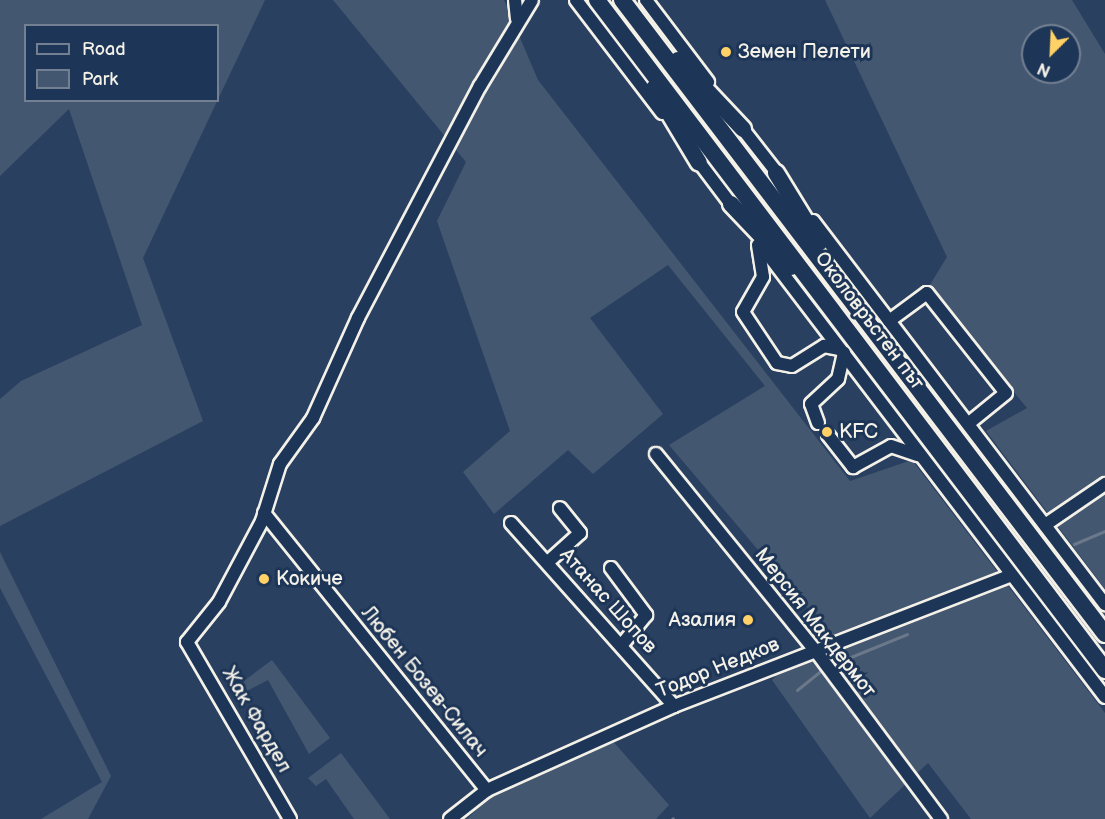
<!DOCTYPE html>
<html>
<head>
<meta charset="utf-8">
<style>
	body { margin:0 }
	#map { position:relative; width:1105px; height:819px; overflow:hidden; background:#2a4060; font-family:"Balsamiq Sans",sans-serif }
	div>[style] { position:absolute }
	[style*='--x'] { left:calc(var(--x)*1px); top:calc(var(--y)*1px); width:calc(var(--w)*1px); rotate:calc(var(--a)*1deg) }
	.green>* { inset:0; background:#445771 }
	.stream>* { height:3px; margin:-1.5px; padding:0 1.5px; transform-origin:1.5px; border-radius:1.5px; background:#6a788a }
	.roads { filter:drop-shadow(2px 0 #f4f1e8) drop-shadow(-2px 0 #f4f1e8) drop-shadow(0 2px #f4f1e8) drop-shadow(0 -2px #f4f1e8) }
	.minor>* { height:12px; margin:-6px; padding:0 6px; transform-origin:6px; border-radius:6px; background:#1d3557 }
	.highway>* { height:16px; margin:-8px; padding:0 8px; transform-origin:8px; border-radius:8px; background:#1d3557 }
	.dots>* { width:16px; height:16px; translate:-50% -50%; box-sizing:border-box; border:3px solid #1d3557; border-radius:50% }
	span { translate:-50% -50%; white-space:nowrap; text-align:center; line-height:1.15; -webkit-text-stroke:6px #1d3557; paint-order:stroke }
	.poi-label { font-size:20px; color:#f4f1e8 }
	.left { translate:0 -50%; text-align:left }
	.right { translate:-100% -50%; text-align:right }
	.street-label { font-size:20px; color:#f4f1e8 }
	.legend { position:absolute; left:24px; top:24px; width:195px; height:78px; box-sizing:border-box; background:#1d3557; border:2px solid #738091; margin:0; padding:8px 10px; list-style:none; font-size:18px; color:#f4f1e8 }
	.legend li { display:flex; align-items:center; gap:12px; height:30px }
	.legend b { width:30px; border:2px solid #738091 }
	.north { position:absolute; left:1021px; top:24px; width:60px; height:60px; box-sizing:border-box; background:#1d3557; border:2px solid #738091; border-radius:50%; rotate:204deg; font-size:16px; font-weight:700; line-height:24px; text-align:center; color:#f4f1e8 }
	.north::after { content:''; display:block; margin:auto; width:21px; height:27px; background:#ffd166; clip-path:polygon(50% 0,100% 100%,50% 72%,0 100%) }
</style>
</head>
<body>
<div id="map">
	<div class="green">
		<i style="clip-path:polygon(evenodd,0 0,265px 0,143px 258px,203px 421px,0 526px,0 399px,21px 381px,142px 325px,69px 109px,0 176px,0 0,163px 19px,157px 25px,218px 26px,218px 100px,26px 100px,26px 26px,156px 26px,163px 19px)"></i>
		<i style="clip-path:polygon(333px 0,504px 0,538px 80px,850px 481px,912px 460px,1105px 713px,1105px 819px,971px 819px,928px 763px,870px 818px,772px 680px,821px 624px,669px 445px,765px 386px,668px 265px,590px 318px,663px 414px,593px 474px,568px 450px,494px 514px,463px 472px,510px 431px,437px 221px,466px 162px)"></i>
		<i style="clip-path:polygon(581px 0,586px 0,649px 88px)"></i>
		<i style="clip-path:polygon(608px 0,614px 0,1105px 655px)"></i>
		<i style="clip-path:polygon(634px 0,639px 0,686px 62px,653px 25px)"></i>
		<i style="clip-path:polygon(evenodd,825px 0,1072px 0,1105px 54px,1105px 589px,986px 431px,1027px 408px,928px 288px,947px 257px,825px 0,1033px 36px,1069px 36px,1069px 72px,1033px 72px,1033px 36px)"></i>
		<i style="clip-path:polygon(833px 258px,1105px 614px,1105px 620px,864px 302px)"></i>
		<i style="clip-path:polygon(796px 281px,1105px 684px,1105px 690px)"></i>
		<i style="clip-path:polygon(0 552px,111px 776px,88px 819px,41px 819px,102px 782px,0 588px)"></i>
		<i style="clip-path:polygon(272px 660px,330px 738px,309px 754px,268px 680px,241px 694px,237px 686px)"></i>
		<i style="clip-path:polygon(611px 739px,669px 805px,656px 819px,467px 819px,492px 795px)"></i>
		<i style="clip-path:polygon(341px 753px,390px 819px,354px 819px,326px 779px,316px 786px,308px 778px)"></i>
	</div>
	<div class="stream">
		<i style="--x:1074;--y:544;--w:34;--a:-23"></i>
		<i style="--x:831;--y:665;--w:82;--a:-22.2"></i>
		<i style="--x:797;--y:690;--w:36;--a:-39"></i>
		<i style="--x:672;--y:819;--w:1;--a:-45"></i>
	</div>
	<div class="roads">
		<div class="minor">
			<i style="--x:515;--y:0;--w:19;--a:84"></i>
			<i style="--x:576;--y:0;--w:142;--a:52.7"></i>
			<i style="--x:646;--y:0;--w:103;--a:52.9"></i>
			<i style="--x:738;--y:123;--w:70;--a:52"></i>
			<i style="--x:696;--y:158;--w:66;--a:53"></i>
			<i style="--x:813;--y:221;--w:482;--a:52.7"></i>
			<i style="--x:758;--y:245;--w:32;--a:81"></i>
			<i style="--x:763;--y:277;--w:40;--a:119.7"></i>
			<i style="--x:743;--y:312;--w:61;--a:56.3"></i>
			<i style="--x:777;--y:363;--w:15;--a:11"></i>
			<i style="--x:792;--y:366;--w:38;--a:-32"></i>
			<i style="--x:824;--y:346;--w:16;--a:11"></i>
			<i style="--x:764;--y:249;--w:563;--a:52.72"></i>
			<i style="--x:889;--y:321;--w:47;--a:-36.4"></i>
			<i style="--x:927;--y:293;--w:127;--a:51.7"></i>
			<i style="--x:1006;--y:393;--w:49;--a:140.8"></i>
			<i style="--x:818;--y:423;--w:20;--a:-110"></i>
			<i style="--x:811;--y:404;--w:37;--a:-43"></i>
			<i style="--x:838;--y:379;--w:27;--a:-77"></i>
			<i style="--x:828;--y:435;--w:41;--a:52"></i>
			<i style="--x:853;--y:467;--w:43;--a:-28.9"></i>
			<i style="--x:891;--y:446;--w:28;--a:19"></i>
			<i style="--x:656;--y:454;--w:252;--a:51"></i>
			<i style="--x:815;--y:650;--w:211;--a:53.3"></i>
			<i style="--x:264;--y:513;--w:356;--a:51.2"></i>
			<i style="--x:511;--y:523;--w:245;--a:48.3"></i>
			<i style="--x:1045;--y:525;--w:73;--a:-34.3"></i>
			<i style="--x:548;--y:562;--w:43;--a:-42.2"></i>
			<i style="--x:580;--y:533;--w:32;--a:-129"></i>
			<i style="--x:611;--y:568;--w:59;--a:53.3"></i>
			<i style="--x:646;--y:615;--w:38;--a:129"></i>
			<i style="--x:290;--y:819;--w:205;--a:-120.2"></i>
			<i style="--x:187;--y:642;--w:51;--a:-51.3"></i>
			<i style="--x:219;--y:602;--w:92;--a:-62"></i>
			<i style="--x:262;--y:521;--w:60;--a:-72.5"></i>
			<i style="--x:280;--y:464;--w:57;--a:-54.3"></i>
			<i style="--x:313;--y:418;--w:110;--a:-65.8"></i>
			<i style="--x:358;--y:318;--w:262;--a:-62.3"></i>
			<i style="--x:480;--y:86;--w:100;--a:-58.8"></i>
			<i style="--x:450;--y:819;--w:47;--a:-38.1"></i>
			<i style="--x:487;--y:790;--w:205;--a:-24.2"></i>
			<i style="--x:674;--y:706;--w:362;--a:-21.2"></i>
		</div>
		<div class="highway">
			<i style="--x:597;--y:0;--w:841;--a:52.83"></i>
			<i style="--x:622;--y:0;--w:797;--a:52.7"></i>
			<i style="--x:678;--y:60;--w:95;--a:46.7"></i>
			<i style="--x:654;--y:88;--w:87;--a:59"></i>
			<i style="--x:776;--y:173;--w:82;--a:58.4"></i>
			<i style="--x:731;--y:204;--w:87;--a:46.4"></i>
		</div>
	</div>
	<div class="dots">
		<i style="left:726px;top:52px;background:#ffd166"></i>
		<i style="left:827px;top:432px;background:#ffd166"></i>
		<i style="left:264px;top:579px;background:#ffd166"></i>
		<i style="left:748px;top:620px;background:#ffd166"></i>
	</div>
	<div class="poi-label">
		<span class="left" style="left:738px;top:52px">Земен Пелети</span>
		<span class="left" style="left:839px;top:432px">KFC</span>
		<span class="left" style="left:276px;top:579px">Кокиче</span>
		<span class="right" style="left:736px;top:620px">Азалия</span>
	</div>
	<div class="street-label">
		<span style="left:869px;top:321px;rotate:53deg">Околовръстен път</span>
		<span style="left:608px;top:601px;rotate:48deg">Атанас Шопов</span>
		<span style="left:815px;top:623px;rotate:52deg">Мерсия Макдермот</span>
		<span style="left:718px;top:668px;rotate:-22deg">Тодор Недков</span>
		<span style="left:424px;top:682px;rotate:51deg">Любен Бозев-Силач</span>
		<span style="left:256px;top:720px;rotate:60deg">Жак Фардел</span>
	</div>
	<ul class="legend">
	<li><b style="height:8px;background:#1d3557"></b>Road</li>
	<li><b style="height:16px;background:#445771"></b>Park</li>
	</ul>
	<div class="north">N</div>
</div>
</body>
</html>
